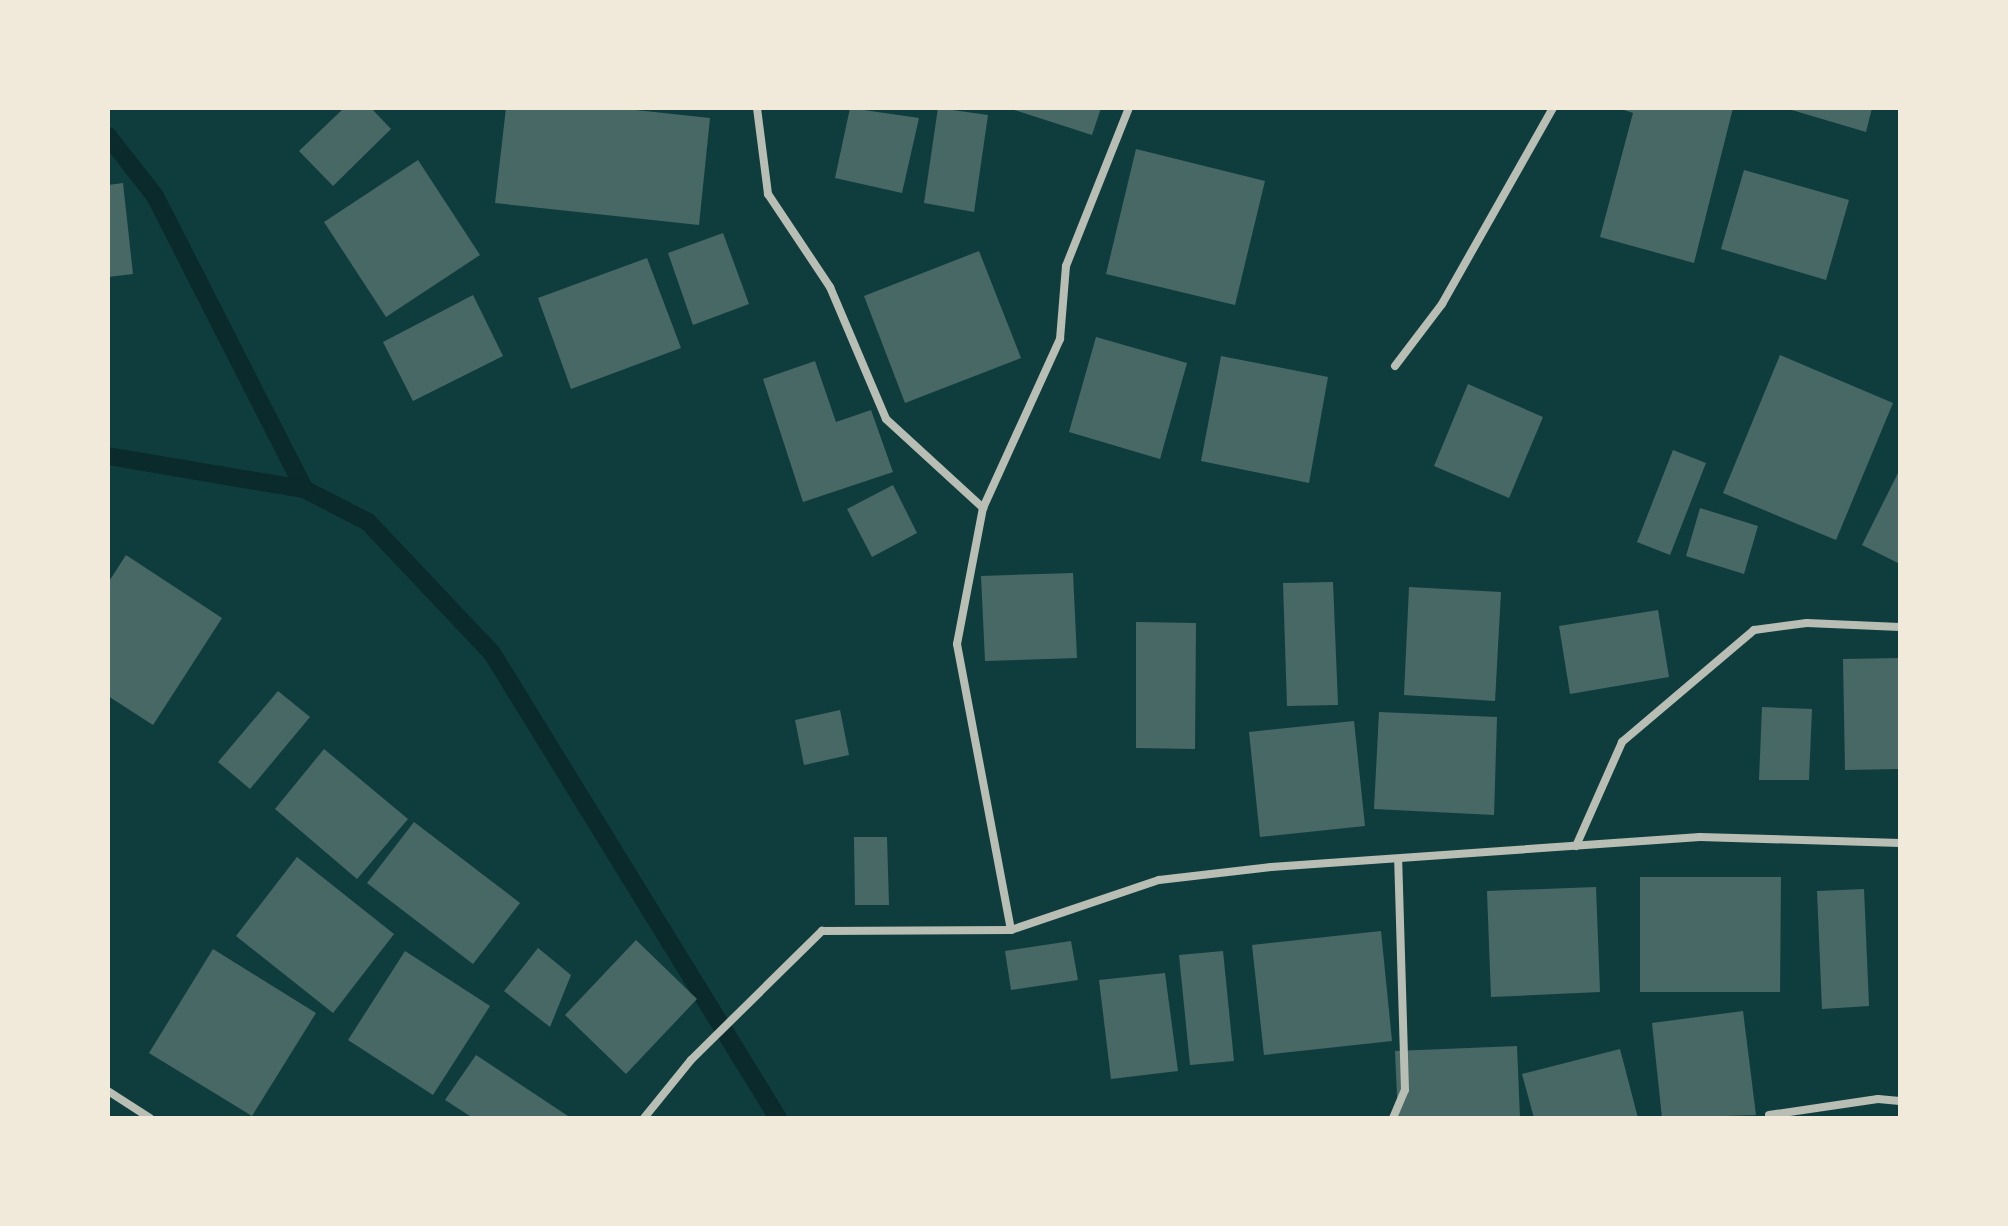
<!DOCTYPE html>
<html>
<head>
<meta charset="utf-8">
<style>
	body { margin:0 }
	#map { position:relative; width:2008px; height:1226px; overflow:hidden; background:#0f3d3e; font-family:"IBM Plex Sans",sans-serif }
	div>[style] { position:absolute }
	[style*='--x'] { left:calc(var(--x)*1px); top:calc(var(--y)*1px); width:calc(var(--w)*1px); rotate:calc(var(--a)*1deg) }
	.stream>* { height:18px; margin:-9px; padding:0 9px; transform-origin:9px; border-radius:9px; background:#0a2a2b }
	.building>* { inset:0; background:#486865 }
	.minor>* { height:8px; margin:-4px; padding:0 4px; transform-origin:4px; border-radius:4px; background:#b8beb3 }
	span { translate:-50% -50%; white-space:nowrap; text-align:center; line-height:1.15; -webkit-text-stroke:6px #f1e9da; paint-order:stroke }
	.frame { position:absolute; inset:0; border:110px solid #f1e9da; pointer-events:none }
</style>
</head>
<body>
<div id="map">
	<div class="stream">
		<i style="--x:108;--y:136;--w:76;--a:51.9"></i>
		<i style="--x:155;--y:196;--w:329;--a:63"></i>
		<i style="--x:304;--y:489;--w:72;--a:27.3"></i>
		<i style="--x:368;--y:522;--w:180;--a:46.6"></i>
		<i style="--x:492;--y:653;--w:546;--a:58.41"></i>
		<i style="--x:108;--y:456;--w:199;--a:9.6"></i>
	</div>
	<div class="building">
		<i style="clip-path:polygon(344px 108px,371px 108px,391px 129px,333px 186px,299px 151px)"></i>
		<i style="clip-path:polygon(506px 108px,617px 108px,710px 118px,699px 225px,495px 203px)"></i>
		<i style="clip-path:polygon(850px 108px,919px 118px,902px 193px,835px 178px)"></i>
		<i style="clip-path:polygon(938px 108px,988px 115px,974px 212px,924px 203px)"></i>
		<i style="clip-path:polygon(1008px 108px,1101px 108px,1092px 135px)"></i>
		<i style="clip-path:polygon(1618px 108px,1733px 108px,1694px 263px,1600px 237px,1633px 113px)"></i>
		<i style="clip-path:polygon(1785px 108px,1872px 108px,1866px 132px)"></i>
		<i style="clip-path:polygon(1136px 149px,1265px 181px,1235px 305px,1106px 274px)"></i>
		<i style="clip-path:polygon(418px 160px,480px 255px,386px 317px,324px 222px)"></i>
		<i style="clip-path:polygon(1744px 170px,1849px 200px,1826px 280px,1721px 249px)"></i>
		<i style="clip-path:polygon(123px 183px,133px 274px,108px 277px,108px 185px)"></i>
		<i style="clip-path:polygon(723px 233px,749px 304px,693px 325px,668px 253px)"></i>
		<i style="clip-path:polygon(979px 251px,1021px 358px,905px 403px,864px 296px)"></i>
		<i style="clip-path:polygon(647px 258px,681px 348px,571px 389px,538px 298px)"></i>
		<i style="clip-path:polygon(473px 295px,503px 356px,413px 401px,383px 342px)"></i>
		<i style="clip-path:polygon(1096px 337px,1187px 363px,1160px 459px,1069px 432px)"></i>
		<i style="clip-path:polygon(1780px 355px,1893px 403px,1836px 540px,1723px 493px)"></i>
		<i style="clip-path:polygon(1221px 356px,1328px 377px,1309px 483px,1201px 461px)"></i>
		<i style="clip-path:polygon(815px 361px,836px 422px,871px 410px,893px 472px,803px 502px,763px 379px)"></i>
		<i style="clip-path:polygon(1468px 384px,1543px 417px,1509px 498px,1434px 466px)"></i>
		<i style="clip-path:polygon(1673px 450px,1706px 463px,1670px 555px,1637px 542px)"></i>
		<i style="clip-path:polygon(1900px 469px,1900px 564px,1862px 545px)"></i>
		<i style="clip-path:polygon(893px 485px,917px 533px,872px 557px,847px 509px)"></i>
		<i style="clip-path:polygon(1700px 508px,1758px 526px,1744px 574px,1686px 556px)"></i>
		<i style="clip-path:polygon(126px 555px,222px 618px,153px 725px,108px 696px,108px 583px)"></i>
		<i style="clip-path:polygon(1073px 573px,1077px 658px,985px 661px,981px 576px)"></i>
		<i style="clip-path:polygon(1333px 582px,1338px 705px,1287px 706px,1283px 583px)"></i>
		<i style="clip-path:polygon(1409px 587px,1501px 592px,1495px 701px,1404px 695px)"></i>
		<i style="clip-path:polygon(1658px 610px,1669px 677px,1570px 694px,1559px 626px)"></i>
		<i style="clip-path:polygon(1136px 622px,1196px 623px,1195px 749px,1136px 748px)"></i>
		<i style="clip-path:polygon(1900px 658px,1900px 769px,1845px 770px,1843px 659px)"></i>
		<i style="clip-path:polygon(278px 691px,310px 717px,250px 789px,218px 762px)"></i>
		<i style="clip-path:polygon(1762px 707px,1812px 709px,1809px 780px,1759px 780px)"></i>
		<i style="clip-path:polygon(840px 710px,849px 755px,804px 765px,795px 720px)"></i>
		<i style="clip-path:polygon(1379px 712px,1497px 717px,1494px 815px,1374px 809px)"></i>
		<i style="clip-path:polygon(1354px 721px,1365px 826px,1260px 837px,1249px 732px)"></i>
		<i style="clip-path:polygon(324px 749px,408px 819px,357px 879px,275px 809px)"></i>
		<i style="clip-path:polygon(414px 822px,520px 903px,473px 964px,367px 883px)"></i>
		<i style="clip-path:polygon(854px 837px,887px 837px,889px 905px,855px 905px)"></i>
		<i style="clip-path:polygon(297px 857px,394px 934px,333px 1013px,236px 936px)"></i>
		<i style="clip-path:polygon(1640px 877px,1781px 877px,1780px 992px,1640px 992px)"></i>
		<i style="clip-path:polygon(1596px 887px,1600px 992px,1491px 997px,1487px 891px)"></i>
		<i style="clip-path:polygon(1864px 889px,1869px 1006px,1822px 1009px,1817px 891px)"></i>
		<i style="clip-path:polygon(1381px 931px,1392px 1041px,1264px 1055px,1252px 945px)"></i>
		<i style="clip-path:polygon(636px 940px,697px 999px,626px 1074px,565px 1015px)"></i>
		<i style="clip-path:polygon(1071px 941px,1078px 980px,1011px 990px,1005px 951px)"></i>
		<i style="clip-path:polygon(538px 948px,571px 975px,550px 1027px,504px 991px)"></i>
		<i style="clip-path:polygon(213px 949px,316px 1013px,252px 1116px,149px 1053px)"></i>
		<i style="clip-path:polygon(405px 951px,490px 1006px,433px 1095px,348px 1040px)"></i>
		<i style="clip-path:polygon(1223px 951px,1234px 1061px,1190px 1065px,1179px 955px)"></i>
		<i style="clip-path:polygon(1165px 973px,1178px 1071px,1111px 1079px,1099px 980px)"></i>
		<i style="clip-path:polygon(1743px 1011px,1756px 1115px,1662px 1118px,1652px 1023px)"></i>
		<i style="clip-path:polygon(1517px 1046px,1520px 1118px,1398px 1118px,1395px 1051px)"></i>
		<i style="clip-path:polygon(1620px 1049px,1638px 1118px,1534px 1118px,1522px 1074px)"></i>
		<i style="clip-path:polygon(476px 1055px,571px 1118px,473px 1118px,445px 1100px)"></i>
	</div>
	<div class="minor">
		<i style="--x:757;--y:108;--w:87;--a:82.7"></i>
		<i style="--x:768;--y:194;--w:112;--a:56.3"></i>
		<i style="--x:830;--y:287;--w:143;--a:67"></i>
		<i style="--x:886;--y:419;--w:132;--a:42.5"></i>
		<i style="--x:1395;--y:366;--w:78;--a:-52.8"></i>
		<i style="--x:1442;--y:304;--w:225;--a:-60.5"></i>
		<i style="--x:1576;--y:846;--w:114;--a:-66.1"></i>
		<i style="--x:1622;--y:742;--w:173;--a:-40.3"></i>
		<i style="--x:1754;--y:630;--w:53;--a:-7.5"></i>
		<i style="--x:1807;--y:623;--w:93;--a:2.5"></i>
		<i style="--x:1011;--y:930;--w:291;--a:-100.7"></i>
		<i style="--x:957;--y:644;--w:138;--a:-79.2"></i>
		<i style="--x:983;--y:508;--w:186;--a:-65.5"></i>
		<i style="--x:1060;--y:339;--w:73;--a:-85.3"></i>
		<i style="--x:1066;--y:266;--w:170;--a:-68.3"></i>
		<i style="--x:108;--y:1091;--w:50;--a:32.7"></i>
		<i style="--x:1769;--y:1115;--w:110;--a:-8.4"></i>
		<i style="--x:1878;--y:1099;--w:22;--a:5"></i>
		<i style="--x:644;--y:1118;--w:75;--a:-51"></i>
		<i style="--x:691;--y:1060;--w:184;--a:-44.6"></i>
		<i style="--x:822;--y:931;--w:189;--a:-0.3"></i>
		<i style="--x:1011;--y:930;--w:156;--a:-18.7"></i>
		<i style="--x:1159;--y:880;--w:113;--a:-6.6"></i>
		<i style="--x:1271;--y:867;--w:430;--a:-4"></i>
		<i style="--x:1700;--y:837;--w:200;--a:1.7"></i>
		<i style="--x:1393;--y:1118;--w:30;--a:-67"></i>
		<i style="--x:1405;--y:1090;--w:230;--a:-91.7"></i>
	</div>
	<div class="frame"></div>
</div>
</body>
</html>
